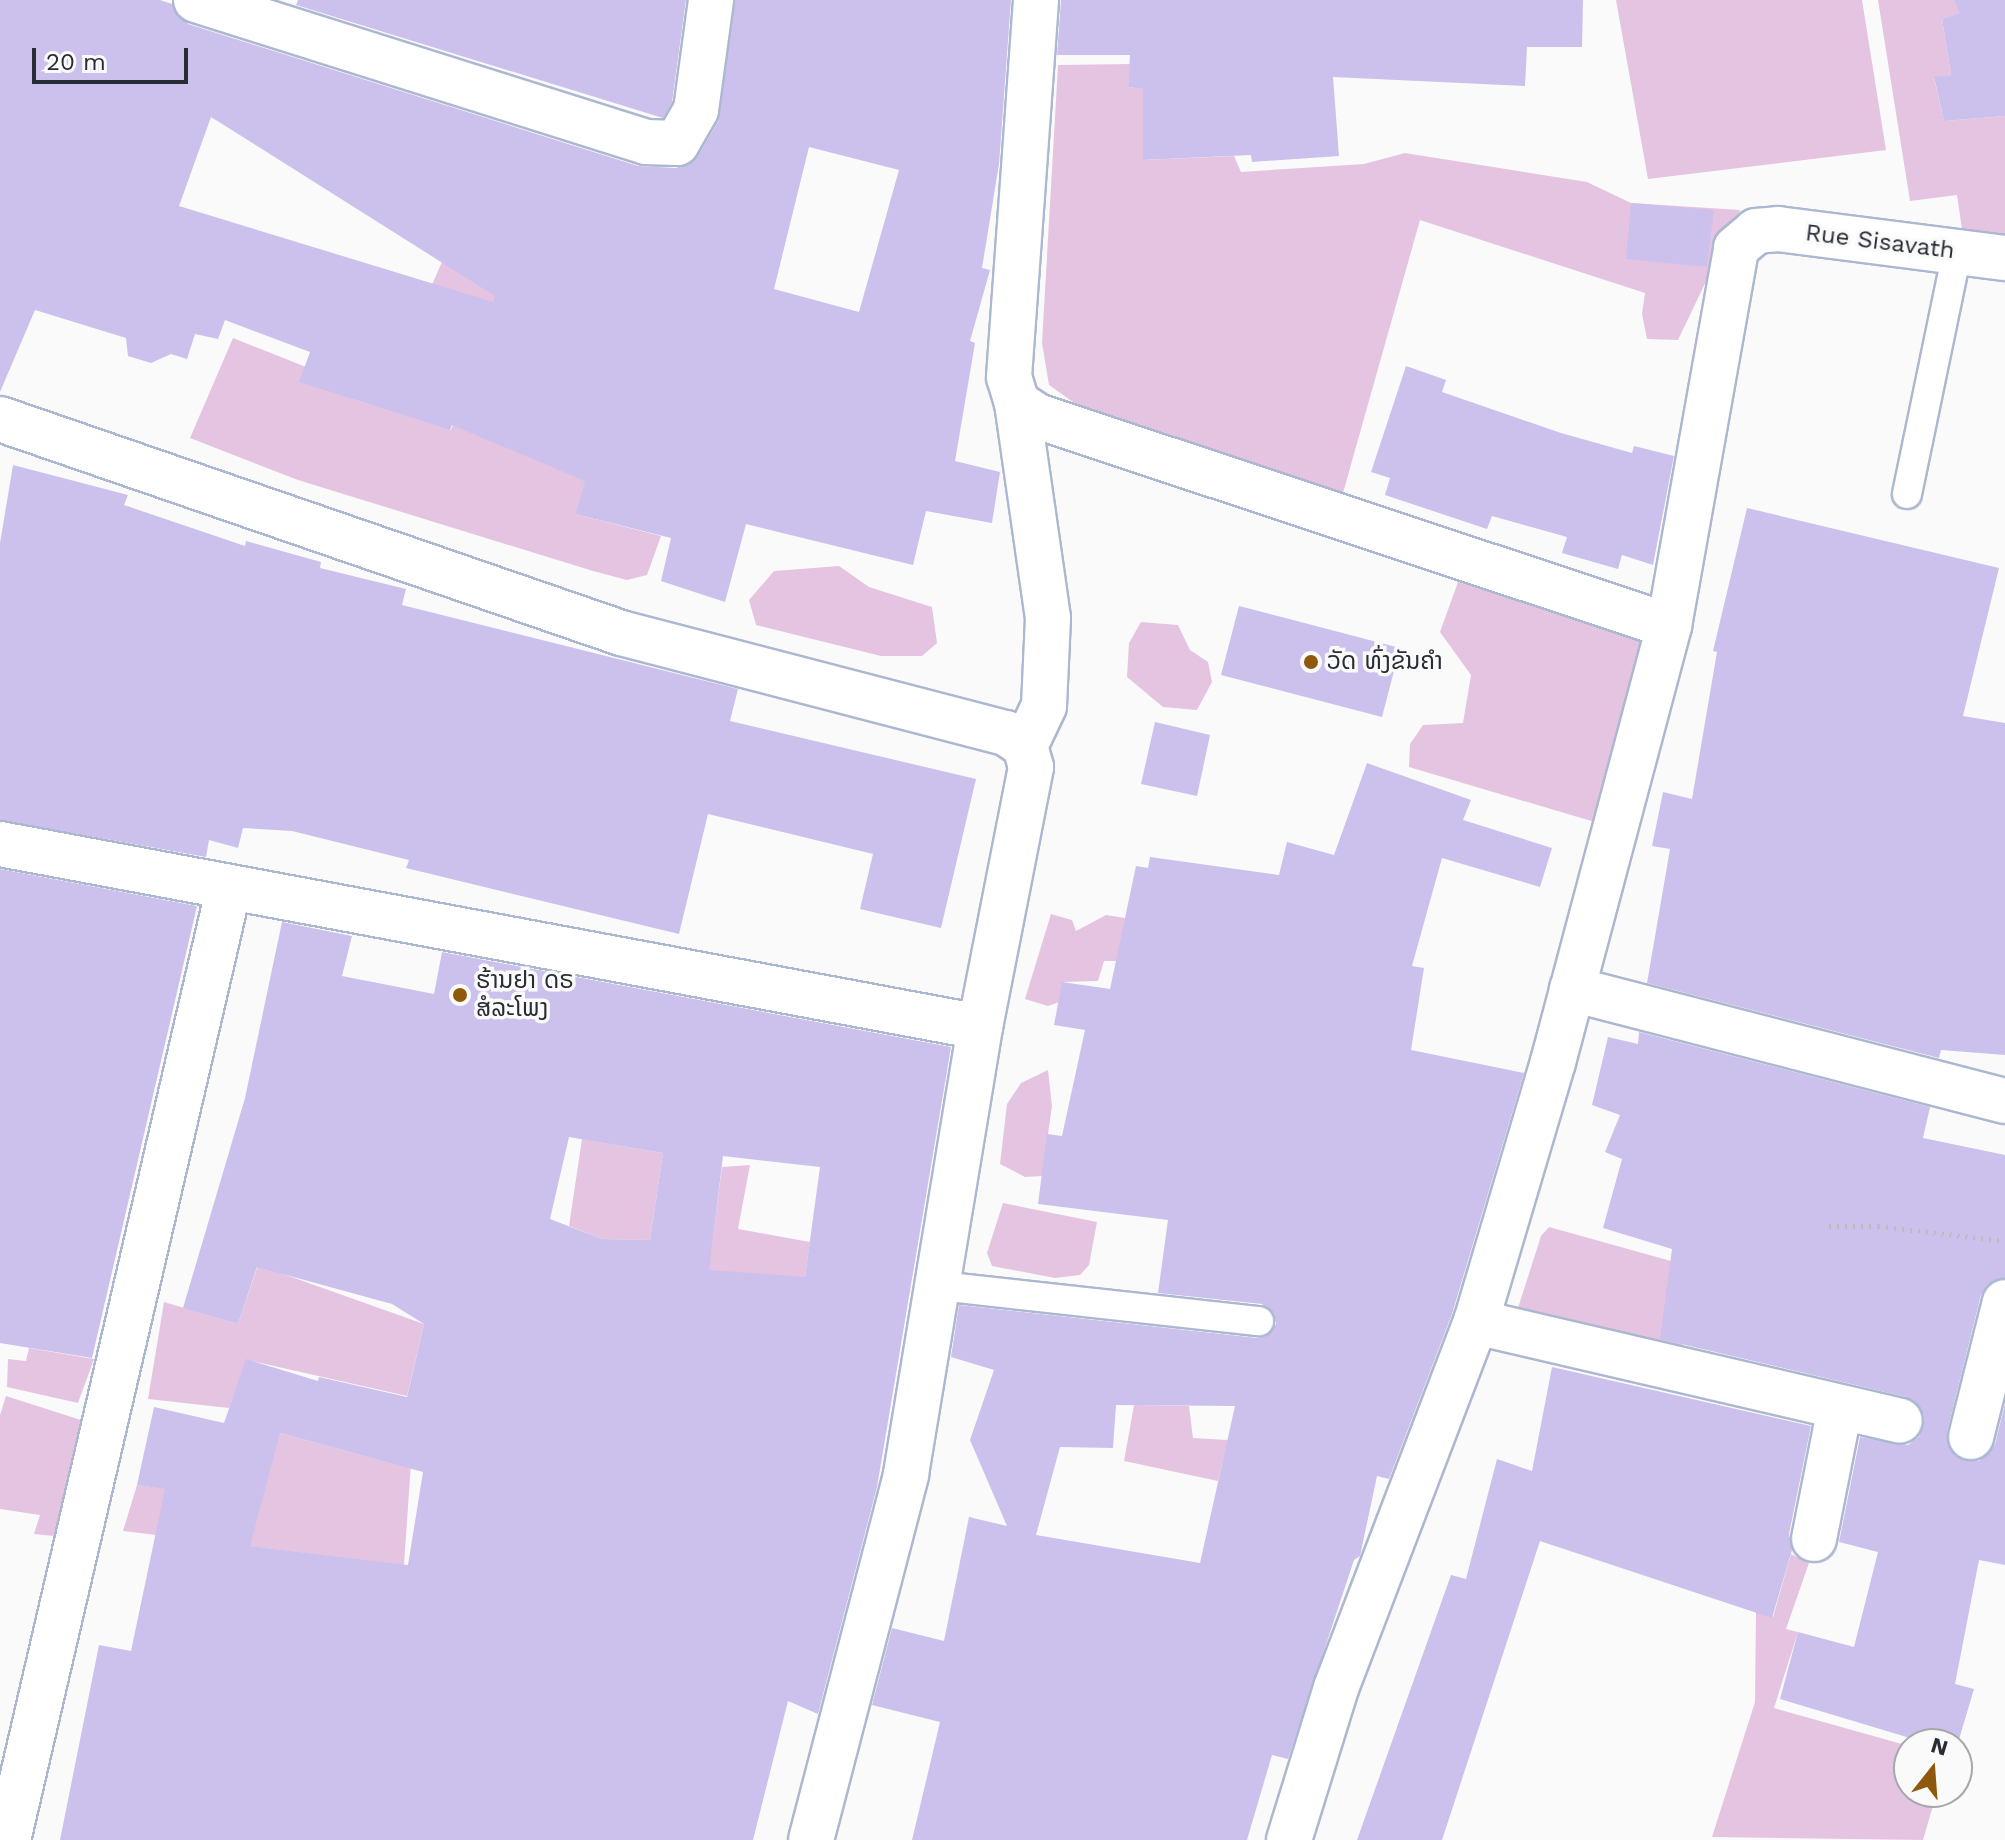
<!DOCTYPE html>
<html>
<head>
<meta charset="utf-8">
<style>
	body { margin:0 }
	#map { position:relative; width:2005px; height:1840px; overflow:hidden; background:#fafafa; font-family:"Work Sans","Noto Sans Lao",sans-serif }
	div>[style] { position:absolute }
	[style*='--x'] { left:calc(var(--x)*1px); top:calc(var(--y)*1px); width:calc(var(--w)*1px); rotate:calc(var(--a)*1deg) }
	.green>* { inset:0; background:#e5c4e1 }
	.building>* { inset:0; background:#ccc0ed }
	.path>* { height:5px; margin-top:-2.5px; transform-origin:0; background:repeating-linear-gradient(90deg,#bbbcbf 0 2px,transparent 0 8px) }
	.roads { filter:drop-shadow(2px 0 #acb8d0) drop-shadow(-2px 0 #acb8d0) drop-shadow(0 2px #acb8d0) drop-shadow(0 -2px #acb8d0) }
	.lane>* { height:28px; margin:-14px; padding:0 14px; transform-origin:14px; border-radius:14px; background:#fff }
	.street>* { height:44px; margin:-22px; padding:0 22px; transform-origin:22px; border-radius:22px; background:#fff }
	.dots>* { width:22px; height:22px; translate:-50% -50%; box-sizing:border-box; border:4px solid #fafafa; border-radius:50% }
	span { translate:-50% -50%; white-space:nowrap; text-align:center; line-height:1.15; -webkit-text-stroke:7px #fafafa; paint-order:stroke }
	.street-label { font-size:24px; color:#272c35 }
	.poi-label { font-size:24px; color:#272c35 }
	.left { translate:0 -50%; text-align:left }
	.north { position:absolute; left:1893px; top:1728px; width:80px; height:80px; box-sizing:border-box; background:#fafafa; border:2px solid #a6a8ab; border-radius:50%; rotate:17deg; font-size:22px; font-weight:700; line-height:32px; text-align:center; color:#272c35 }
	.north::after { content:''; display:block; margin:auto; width:28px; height:36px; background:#8e590a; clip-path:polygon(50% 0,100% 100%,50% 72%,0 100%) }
	.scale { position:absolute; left:32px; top:48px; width:156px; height:36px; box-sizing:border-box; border:4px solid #272c35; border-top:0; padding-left:10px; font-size:24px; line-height:28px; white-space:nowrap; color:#272c35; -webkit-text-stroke:6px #fafafa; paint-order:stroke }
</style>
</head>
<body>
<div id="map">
	<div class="green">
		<i style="clip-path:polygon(1616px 0,1862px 0,1886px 150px,1648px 179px)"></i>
		<i style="clip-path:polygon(1878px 0,2003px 0,1942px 19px,1951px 75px,1934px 78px,1944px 121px,2005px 116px,2005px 237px,1963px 236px,1957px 195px,1910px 201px)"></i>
		<i style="clip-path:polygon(1130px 64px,1128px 87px,1166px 91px,1143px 105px,1144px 160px,1234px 156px,1241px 172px,1364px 164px,1405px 153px,1587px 182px,1631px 203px,1740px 210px,1678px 340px,1647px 339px,1642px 314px,1645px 293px,1420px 220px,1343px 493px,1083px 409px,1049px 385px,1042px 343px,1058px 65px)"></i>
		<i style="clip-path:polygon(450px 244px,611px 400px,575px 514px,661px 536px,647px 575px,627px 580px,593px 571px,298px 480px,190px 438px,233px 338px,341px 381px,353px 399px,451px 430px,490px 320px,426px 298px)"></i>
		<i style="clip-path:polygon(839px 566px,869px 587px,932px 607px,937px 643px,922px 656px,881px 656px,756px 625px,749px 600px,774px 571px)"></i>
		<i style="clip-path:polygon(1458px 582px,1645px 640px,1598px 823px,1409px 767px,1410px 744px,1423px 725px,1463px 723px,1471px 675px,1440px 632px)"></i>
		<i style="clip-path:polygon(1141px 622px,1178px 625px,1190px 650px,1208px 662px,1212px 682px,1197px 710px,1163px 707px,1127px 677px,1129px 643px)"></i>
		<i style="clip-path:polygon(1051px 914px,1072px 920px,1076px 931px,1106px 915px,1125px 918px,1121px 961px,1104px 961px,1098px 981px,1063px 982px,1059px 1002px,1048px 1006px,1025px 999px)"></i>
		<i style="clip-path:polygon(1048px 1070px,1052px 1106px,1042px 1176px,1025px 1177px,1000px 1164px,1007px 1104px,1021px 1083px)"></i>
		<i style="clip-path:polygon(582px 1139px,663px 1153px,650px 1240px,711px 1251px,722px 1167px,750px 1165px,738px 1229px,810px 1242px,805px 1277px,749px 1365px,649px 1240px,602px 1239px,569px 1226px)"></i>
		<i style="clip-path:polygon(1003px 1203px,1097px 1222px,1089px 1265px,1080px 1275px,1055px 1278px,992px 1266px,987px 1253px)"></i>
		<i style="clip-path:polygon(1549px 1227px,1671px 1261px,1693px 1320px,1679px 1353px,1525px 1320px,1518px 1308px,1541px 1236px)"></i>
		<i style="clip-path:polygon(258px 1265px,424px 1324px,407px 1396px,247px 1360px,229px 1408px,148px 1399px,164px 1302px,238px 1324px)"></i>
		<i style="clip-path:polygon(29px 1348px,94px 1359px,78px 1403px,7px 1387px,8px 1359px,26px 1361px)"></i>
		<i style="clip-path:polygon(6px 1396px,84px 1421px,54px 1536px,34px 1534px,40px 1515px,0 1509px,0 1415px)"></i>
		<i style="clip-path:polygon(392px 1405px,415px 1405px,404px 1565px,123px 1531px,137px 1485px,209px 1494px,280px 1433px,387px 1462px)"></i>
		<i style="clip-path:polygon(1134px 1405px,1189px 1406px,1193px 1438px,1228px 1440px,1218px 1481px,1124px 1461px)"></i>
		<i style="clip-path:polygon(1791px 1554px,1809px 1563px,1786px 1629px,1798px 1632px,1774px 1708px,1909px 1746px,1909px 1792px,1937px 1792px,1923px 1840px,1712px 1837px,1755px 1702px,1756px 1612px,1773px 1617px)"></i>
	</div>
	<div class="building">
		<i style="clip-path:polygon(evenodd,0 0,160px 0,172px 4px,188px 24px,638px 166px,676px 168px,698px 156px,718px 122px,735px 0,1011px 0,999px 164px,982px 268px,990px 270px,970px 341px,975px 343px,955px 461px,1000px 472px,992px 523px,926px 511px,913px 565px,746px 524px,725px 602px,661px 581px,671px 538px,575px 514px,585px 481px,452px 425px,450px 430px,299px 382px,310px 352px,225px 320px,218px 339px,195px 334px,187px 359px,171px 354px,151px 363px,128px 356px,126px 338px,35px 310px,0 392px,0 0,211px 117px,495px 296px,493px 302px,179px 206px,211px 117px,0 0,809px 147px,899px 170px,859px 312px,774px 289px,809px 147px)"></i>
		<i style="clip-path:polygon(298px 0,686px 0,672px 102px,663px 118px,296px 5px)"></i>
		<i style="clip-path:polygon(1061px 0,1583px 0,1582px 47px,1527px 47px,1525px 86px,1333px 77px,1339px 156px,1252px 162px,1251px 155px,1143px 160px,1143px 89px,1128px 87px,1130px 55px,1057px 55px)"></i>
		<i style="clip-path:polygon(1954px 0,2005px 0,2005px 116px,1944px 121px,1934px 77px,1951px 75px,1942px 19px,1960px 13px)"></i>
		<i style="clip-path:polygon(1631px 203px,1714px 210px,1707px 267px,1626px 259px)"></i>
		<i style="clip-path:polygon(1406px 366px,1446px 380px,1442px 392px,1561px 433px,1632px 453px,1634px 446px,1674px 456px,1653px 565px,1622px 555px,1618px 569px,1562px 553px,1567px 537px,1492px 516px,1487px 529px,1385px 495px,1390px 478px,1371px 472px)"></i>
		<i style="clip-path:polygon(13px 465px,128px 495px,124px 505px,245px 546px,246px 541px,321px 562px,320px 568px,406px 589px,402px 605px,738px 689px,730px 721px,976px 779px,941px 928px,860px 909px,873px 854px,708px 814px,679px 934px,406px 868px,409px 860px,292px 831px,243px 828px,238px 848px,209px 840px,206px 857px,0 820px,0 543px)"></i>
		<i style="clip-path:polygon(1747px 508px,1999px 568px,1963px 716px,2005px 723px,2005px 1055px,1941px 1050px,1939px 1058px,1647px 983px,1670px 849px,1652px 846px,1663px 792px,1692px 799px,1717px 652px,1713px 651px)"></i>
		<i style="clip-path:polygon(1239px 606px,1400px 648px,1382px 717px,1221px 675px)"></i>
		<i style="clip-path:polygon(1155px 722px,1210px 735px,1197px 796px,1141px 784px)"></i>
		<i style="clip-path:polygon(evenodd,1367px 763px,1471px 800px,1463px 820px,1552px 848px,1540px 887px,1442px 858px,1412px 966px,1424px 968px,1411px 1050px,1524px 1073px,1452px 1314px,1389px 1479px,1377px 1476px,1360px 1556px,1354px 1560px,1288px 1759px,1272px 1755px,1247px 1840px,912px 1840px,940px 1722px,872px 1705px,892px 1628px,944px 1641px,969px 1517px,1007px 1526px,970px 1440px,994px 1370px,951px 1357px,959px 1305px,1257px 1338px,1267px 1336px,1276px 1324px,1274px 1313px,1262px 1304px,1158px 1293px,1168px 1220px,1038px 1204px,1047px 1134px,1062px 1136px,1085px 1030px,1054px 1025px,1062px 982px,1110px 989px,1136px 866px,1148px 868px,1150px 857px,1279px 875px,1287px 842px,1334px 855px,1367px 763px,1116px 1405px,1235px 1406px,1200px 1563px,1036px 1535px,1060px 1447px,1113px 1448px,1116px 1405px)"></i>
		<i style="clip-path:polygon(0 869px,197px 906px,92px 1358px,0 1343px)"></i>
		<i style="clip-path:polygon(evenodd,282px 922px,352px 936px,342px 976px,434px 994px,442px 952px,951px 1047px,877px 1487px,818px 1714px,788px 1701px,753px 1840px,60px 1840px,99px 1645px,131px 1651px,165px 1489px,137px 1485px,154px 1407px,224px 1423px,246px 1359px,318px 1381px,319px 1377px,407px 1397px,424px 1324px,392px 1304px,257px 1267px,238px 1324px,183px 1308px,245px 1098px,282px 922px,569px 1137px,663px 1153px,650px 1240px,602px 1239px,550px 1219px,569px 1137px,282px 922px,723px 1156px,820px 1167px,805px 1277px,709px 1270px,723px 1156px,282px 922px,280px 1433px,423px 1472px,408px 1565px,250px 1546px,280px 1433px)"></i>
		<i style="clip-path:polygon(1639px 1032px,1930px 1107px,1923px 1138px,2005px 1155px,2005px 1278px,1988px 1284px,1981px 1295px,1947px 1432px,1954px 1455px,1979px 1461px,1995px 1444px,2005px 1404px,2005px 1565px,1979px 1560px,1955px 1684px,1974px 1689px,1957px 1746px,1930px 1744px,1780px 1699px,1798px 1632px,1854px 1647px,1878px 1552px,1839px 1542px,1860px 1437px,1908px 1445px,1919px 1437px,1924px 1415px,1906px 1397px,1660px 1339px,1672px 1249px,1603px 1228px,1622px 1159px,1605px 1152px,1620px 1115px,1592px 1105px,1608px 1037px,1638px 1044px)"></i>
		<i style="clip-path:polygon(1552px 1367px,1811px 1426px,1789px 1534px,1792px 1550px,1772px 1618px,1540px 1541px,1442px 1840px,1357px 1840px,1451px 1575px,1466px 1579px,1497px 1459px,1532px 1471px)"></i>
	</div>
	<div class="path">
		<i style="--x:1829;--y:1226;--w:49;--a:0"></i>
		<i style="--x:1878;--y:1226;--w:128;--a:6.7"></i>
	</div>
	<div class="roads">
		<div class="lane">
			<i style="--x:1907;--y:494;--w:247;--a:-78.3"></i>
			<i style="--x:940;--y:1286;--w:321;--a:6.3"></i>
		</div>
		<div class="street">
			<i style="--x:196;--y:0;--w:472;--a:17.5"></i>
			<i style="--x:646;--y:142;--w:31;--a:2"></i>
			<i style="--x:677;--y:143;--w:38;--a:-60"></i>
			<i style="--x:696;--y:110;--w:111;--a:-82.2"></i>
			<i style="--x:1017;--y:403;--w:24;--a:33"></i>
			<i style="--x:1037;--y:416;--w:666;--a:18.38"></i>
			<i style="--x:0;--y:419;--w:657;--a:19.01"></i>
			<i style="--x:621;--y:633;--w:398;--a:14.6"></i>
			<i style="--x:1006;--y:733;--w:23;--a:34"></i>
			<i style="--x:0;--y:844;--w:997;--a:10.58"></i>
			<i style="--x:1572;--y:989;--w:447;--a:14.5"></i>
			<i style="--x:1476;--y:1322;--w:435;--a:13.1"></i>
			<i style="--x:1971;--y:1437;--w:139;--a:-75.9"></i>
			<i style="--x:1814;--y:1539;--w:134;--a:-78.8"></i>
			<i style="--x:8;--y:1840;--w:978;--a:-76.94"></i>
			<i style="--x:811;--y:1840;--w:378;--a:-75.4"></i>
			<i style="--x:906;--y:1474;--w:453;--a:-80.6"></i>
			<i style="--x:980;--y:1027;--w:265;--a:-78.9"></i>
			<i style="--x:1031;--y:767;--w:22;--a:-106"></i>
			<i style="--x:1025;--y:746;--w:44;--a:-64.6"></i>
			<i style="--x:1044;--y:706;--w:88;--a:-87.4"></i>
			<i style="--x:1048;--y:618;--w:217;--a:-98.2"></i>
			<i style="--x:1017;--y:403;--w:27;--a:-107"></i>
			<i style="--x:1009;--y:377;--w:378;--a:-85.9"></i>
			<i style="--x:1289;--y:1840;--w:159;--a:-72.8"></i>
			<i style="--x:1336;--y:1688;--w:392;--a:-69.1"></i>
			<i style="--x:1476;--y:1322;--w:271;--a:-73.5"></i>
			<i style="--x:1553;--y:1062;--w:451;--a:-75.1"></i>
			<i style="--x:1669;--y:626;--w:384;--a:-79.9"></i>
			<i style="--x:1736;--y:248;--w:26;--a:-40"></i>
			<i style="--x:1756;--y:231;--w:22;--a:-5"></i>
			<i style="--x:1778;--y:229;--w:229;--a:7.3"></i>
		</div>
	</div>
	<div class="dots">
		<i style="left:1311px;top:662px;background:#8e590a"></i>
		<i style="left:460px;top:995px;background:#8e590a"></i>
	</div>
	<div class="street-label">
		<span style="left:1880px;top:242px;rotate:7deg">Rue Sisavath</span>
	</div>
	<div class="poi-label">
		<span class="left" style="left:1327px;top:662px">ວັດ ທົ່ງຂັນຄຳ</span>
		<span class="left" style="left:476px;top:995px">ຮ້ານຢາ ດຣ<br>ສໍລະໂພງ</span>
	</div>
	<div class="north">N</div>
	<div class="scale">20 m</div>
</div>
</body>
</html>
